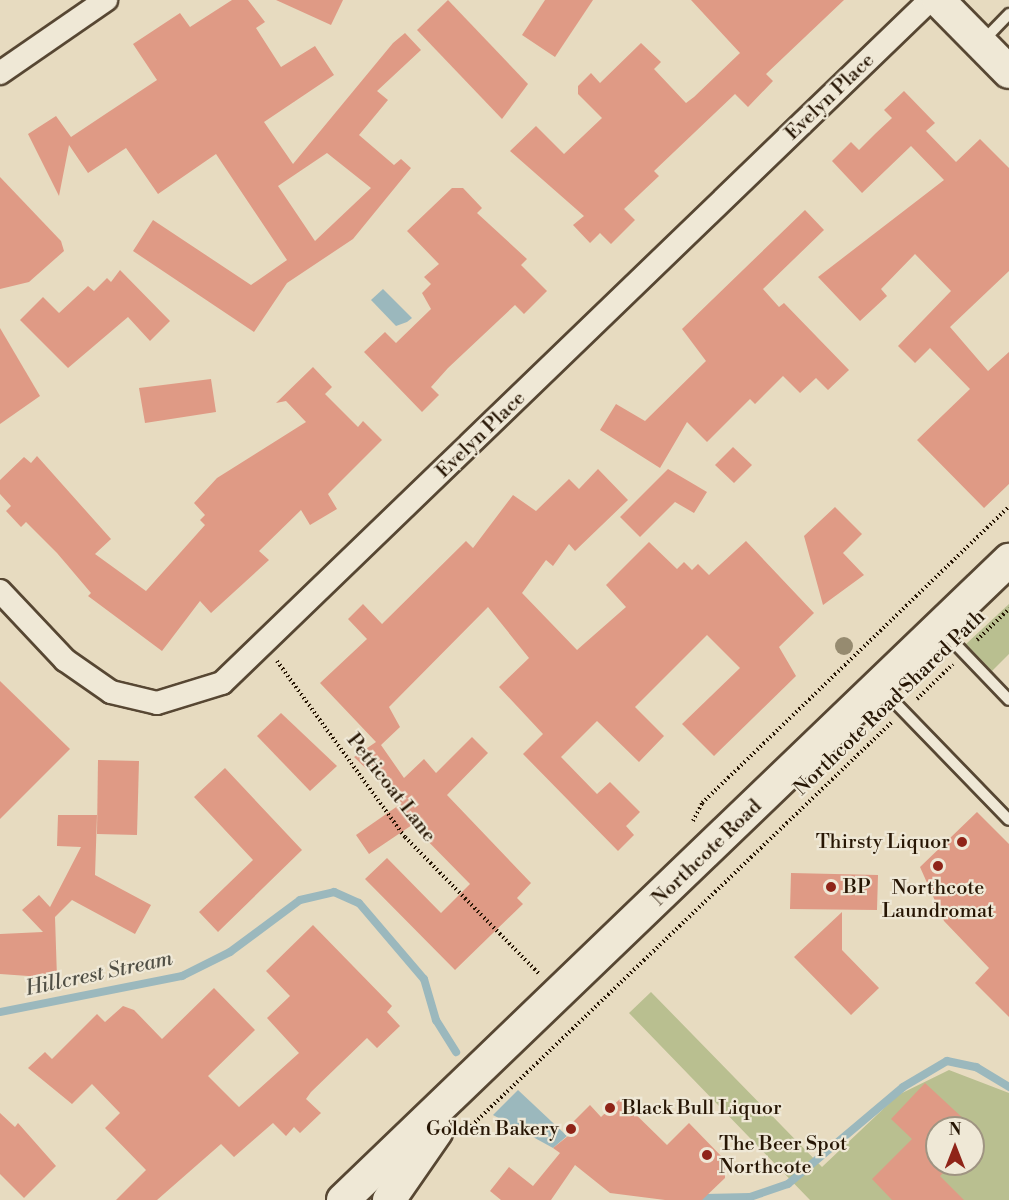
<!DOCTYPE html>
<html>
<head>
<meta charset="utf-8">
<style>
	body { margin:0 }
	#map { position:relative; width:1009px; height:1200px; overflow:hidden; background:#e7dbc0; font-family:"Libre Bodoni",serif }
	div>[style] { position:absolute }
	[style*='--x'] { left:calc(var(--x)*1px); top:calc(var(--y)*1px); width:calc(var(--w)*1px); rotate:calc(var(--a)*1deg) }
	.green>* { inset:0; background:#b9bf90 }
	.water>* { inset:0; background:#9bb8bd }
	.stream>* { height:8px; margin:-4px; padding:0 4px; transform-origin:4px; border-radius:4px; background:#9bb8bd }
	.building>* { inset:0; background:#df9a85 }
	.path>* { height:4px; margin-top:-2px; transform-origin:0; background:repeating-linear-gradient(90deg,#271604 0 1.5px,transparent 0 4.5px) }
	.roads { filter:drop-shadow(2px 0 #574733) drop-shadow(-2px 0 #574733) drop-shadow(0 2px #574733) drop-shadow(0 -2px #574733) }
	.service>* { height:10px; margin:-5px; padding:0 5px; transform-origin:5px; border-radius:5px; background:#efe8d6 }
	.minor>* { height:22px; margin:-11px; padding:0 11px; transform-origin:11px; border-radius:11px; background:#efe8d6 }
	.secondary>* { height:32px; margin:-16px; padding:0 16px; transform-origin:16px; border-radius:16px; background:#efe8d6 }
	.trees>* { width:18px; height:18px; margin:-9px; border-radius:50%; background:#968b70 }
	.dots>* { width:16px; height:16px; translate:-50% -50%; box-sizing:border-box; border:3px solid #efe8d6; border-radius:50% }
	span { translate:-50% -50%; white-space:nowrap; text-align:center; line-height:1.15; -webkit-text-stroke:4.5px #efe8d6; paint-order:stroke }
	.street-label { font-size:20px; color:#271604 }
	.poi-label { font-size:20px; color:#271604 }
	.right { translate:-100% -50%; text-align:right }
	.left { translate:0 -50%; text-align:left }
	.water-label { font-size:21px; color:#504f45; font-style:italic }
	.north { position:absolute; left:925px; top:1116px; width:60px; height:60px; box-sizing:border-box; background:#efe8d6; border:2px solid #9f9482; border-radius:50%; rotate:0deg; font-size:16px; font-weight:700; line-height:24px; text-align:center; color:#271604 }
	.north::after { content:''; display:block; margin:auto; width:21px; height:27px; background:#8f2418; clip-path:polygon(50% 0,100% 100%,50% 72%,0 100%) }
</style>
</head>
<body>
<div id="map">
	<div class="green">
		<i style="clip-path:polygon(1009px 604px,1009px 654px,992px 671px,966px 644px)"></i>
		<i style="clip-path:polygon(evenodd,651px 992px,822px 1167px,898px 1095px,949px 1070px,1009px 1093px,1009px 1200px,810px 1200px,629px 1013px,651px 992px,937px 1128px,973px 1128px,973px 1164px,937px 1164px,937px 1128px)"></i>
	</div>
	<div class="water">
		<i style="clip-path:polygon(383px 289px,412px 318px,407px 322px,396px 326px,371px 300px)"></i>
		<i style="clip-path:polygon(518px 1090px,567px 1136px,553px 1148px,493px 1115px)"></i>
	</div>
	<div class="stream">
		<i style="--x:0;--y:1012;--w:186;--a:-11.2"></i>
		<i style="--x:182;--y:976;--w:54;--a:-26.6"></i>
		<i style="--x:230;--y:952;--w:87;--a:-36.6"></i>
		<i style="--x:300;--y:900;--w:35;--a:-13"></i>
		<i style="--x:334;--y:892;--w:27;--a:24"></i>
		<i style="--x:359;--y:903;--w:100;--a:49.5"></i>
		<i style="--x:424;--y:979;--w:43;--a:73.7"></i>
		<i style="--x:436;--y:1020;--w:38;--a:58"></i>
		<i style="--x:705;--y:1198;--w:45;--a:-1.3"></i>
		<i style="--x:750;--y:1197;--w:40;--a:-18.9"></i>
		<i style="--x:788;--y:1184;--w:150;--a:-40.1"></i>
		<i style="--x:903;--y:1087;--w:51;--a:-30.6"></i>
		<i style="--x:947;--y:1061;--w:30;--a:12"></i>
		<i style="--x:976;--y:1067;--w:39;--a:31"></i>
	</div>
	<div class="building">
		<i style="clip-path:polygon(evenodd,232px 0,248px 0,265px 22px,256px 28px,281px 67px,315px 46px,334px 75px,264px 122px,293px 164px,393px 43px,405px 33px,421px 50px,377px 91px,388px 100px,359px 135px,394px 165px,401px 159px,411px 168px,353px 239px,287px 283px,254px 332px,133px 251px,153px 220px,251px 285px,287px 260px,216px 154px,158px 194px,126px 148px,88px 173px,69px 145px,59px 196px,28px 134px,56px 116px,71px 137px,107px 113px,157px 80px,133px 44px,180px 13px,190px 27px,232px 0,327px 153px,371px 188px,315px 241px,278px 186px,327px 153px)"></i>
		<i style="clip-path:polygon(276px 0,343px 0,331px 25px)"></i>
		<i style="clip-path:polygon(448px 0,528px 84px,502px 119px,417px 30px)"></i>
		<i style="clip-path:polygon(545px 0,593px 0,555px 57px,522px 35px)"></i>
		<i style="clip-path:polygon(691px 0,844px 0,766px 74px,773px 81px,748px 107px,735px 94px,654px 171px,659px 176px,624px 209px,635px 220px,611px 244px,600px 233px,590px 243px,573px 225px,584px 216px,510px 151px,536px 126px,564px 154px,602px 118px,578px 94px,578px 86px,591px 73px,600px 83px,641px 43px,661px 62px,654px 69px,686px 103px,694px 97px,740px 53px)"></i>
		<i style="clip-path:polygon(904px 91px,935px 123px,926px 131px,956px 162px,980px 139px,1009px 168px,1009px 271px,950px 327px,988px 371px,1009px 352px,1009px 484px,984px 508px,917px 440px,970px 389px,930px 348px,915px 363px,898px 346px,951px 291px,915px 254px,881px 289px,887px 296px,860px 321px,818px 277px,944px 180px,911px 146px,862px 193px,832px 161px,851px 142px,859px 150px,875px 134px,892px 118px,884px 110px)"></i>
		<i style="clip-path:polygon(0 177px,61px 241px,64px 251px,29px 282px,0 289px)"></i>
		<i style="clip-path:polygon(452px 188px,463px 188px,482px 208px,477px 213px,527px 259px,521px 265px,547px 291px,524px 314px,515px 305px,448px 368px,431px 387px,439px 395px,422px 412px,364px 352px,385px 332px,396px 343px,431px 309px,422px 293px,431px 284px,424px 277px,439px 264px,407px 231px)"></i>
		<i style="clip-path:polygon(805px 210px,824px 230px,763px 289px,779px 307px,784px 303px,849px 370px,828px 390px,816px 378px,800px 393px,783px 376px,755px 404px,750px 399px,707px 442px,687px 422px,660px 468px,600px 430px,616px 404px,645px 421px,706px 361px,682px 329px)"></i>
		<i style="clip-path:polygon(120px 270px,170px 321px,150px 341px,128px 317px,68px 368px,20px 320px,43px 297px,59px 313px,88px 286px,94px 291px,107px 278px,111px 282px)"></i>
		<i style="clip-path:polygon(0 328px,40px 396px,0 424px)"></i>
		<i style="clip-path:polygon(313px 367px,332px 387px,325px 394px,358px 427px,363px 421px,382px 440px,328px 494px,337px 509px,310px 525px,301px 510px,259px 551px,269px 560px,211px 613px,200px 601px,162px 651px,88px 596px,91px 593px,57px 553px,26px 522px,21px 527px,6px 511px,11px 506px,0 494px,0 480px,24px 457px,31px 463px,37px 456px,111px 539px,95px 554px,146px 591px,205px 525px,200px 520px,205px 515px,194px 503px,217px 478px,306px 422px,286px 401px,276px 403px)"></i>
		<i style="clip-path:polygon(211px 379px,216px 412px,145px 423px,139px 388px)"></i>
		<i style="clip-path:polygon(733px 447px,752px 465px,734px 483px,715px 465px)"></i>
		<i style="clip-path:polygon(598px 469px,628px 500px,575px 551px,569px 544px,553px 566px,546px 560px,522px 593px,577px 650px,626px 607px,606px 585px,649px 542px,677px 569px,684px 562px,692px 570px,698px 564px,709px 575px,746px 541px,814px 613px,779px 647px,796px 676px,714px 756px,682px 724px,740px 668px,707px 635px,635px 707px,664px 736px,639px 762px,597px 721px,561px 757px,597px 794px,610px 782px,640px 812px,626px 826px,634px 835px,618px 851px,523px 754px,543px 734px,499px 687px,529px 658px,488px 607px,389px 707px,400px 727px,381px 745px,404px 778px,424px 759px,436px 773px,472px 737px,488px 753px,447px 795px,531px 883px,517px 898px,523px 904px,455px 970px,365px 879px,387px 858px,441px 913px,470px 884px,412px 825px,369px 854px,356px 835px,402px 803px,354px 757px,376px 742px,320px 683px,367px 639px,348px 619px,363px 604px,382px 624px,466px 541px,473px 548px,513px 495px,536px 511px,569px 479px,579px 489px)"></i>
		<i style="clip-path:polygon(668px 469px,707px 492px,694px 513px,675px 502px,640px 537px,620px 517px)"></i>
		<i style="clip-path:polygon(835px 507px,862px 534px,843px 553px,864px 575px,823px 605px,804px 536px)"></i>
		<i style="clip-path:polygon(0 681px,70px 749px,0 819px)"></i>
		<i style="clip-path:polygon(281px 713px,337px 766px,310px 791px,257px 736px)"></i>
		<i style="clip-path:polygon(98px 760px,139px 761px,137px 835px,97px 834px)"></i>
		<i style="clip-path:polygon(225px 768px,302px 850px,218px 932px,199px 912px,253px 860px,194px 797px)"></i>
		<i style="clip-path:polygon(977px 812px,1009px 844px,1009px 1017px,975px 983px,989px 968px,944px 921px,920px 867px)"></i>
		<i style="clip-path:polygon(58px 815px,97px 815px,95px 875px,151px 905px,135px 934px,72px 900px,55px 917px,57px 978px,0 974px,0 934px,43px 932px,22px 910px,39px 895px,50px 907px,81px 847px,57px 846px)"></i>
		<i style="clip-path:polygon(791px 873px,878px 875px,877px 910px,790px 909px)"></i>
		<i style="clip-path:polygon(842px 912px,842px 950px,879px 988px,851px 1015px,794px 957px)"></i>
		<i style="clip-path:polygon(313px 925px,392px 1006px,387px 1012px,400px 1026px,377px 1048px,367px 1038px,311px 1092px,306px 1099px,321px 1113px,300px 1133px,294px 1127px,286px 1136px,273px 1123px,234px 1157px,221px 1144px,157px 1200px,116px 1200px,146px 1170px,105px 1128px,120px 1113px,92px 1084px,72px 1104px,28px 1068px,45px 1052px,52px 1059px,97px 1014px,105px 1022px,123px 1006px,134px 1010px,162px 1039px,214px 988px,255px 1030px,208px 1076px,239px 1107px,299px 1053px,267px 1018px,290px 996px,266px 971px)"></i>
		<i style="clip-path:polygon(925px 1083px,980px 1134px,973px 1141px,973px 1128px,937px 1128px,937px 1164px,952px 1164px,940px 1176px,964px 1200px,892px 1200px,872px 1179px,912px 1139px,891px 1119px)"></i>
		<i style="clip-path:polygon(620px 1099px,667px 1145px,689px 1123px,725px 1160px,725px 1178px,702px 1200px,665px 1200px,610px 1193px,575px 1165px,551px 1200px,501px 1200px,490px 1191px,509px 1167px,533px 1186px,560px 1153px,553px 1148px,568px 1136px,564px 1131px,590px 1105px,601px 1117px)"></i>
		<i style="clip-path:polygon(0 1113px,15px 1127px,18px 1123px,56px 1166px,24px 1198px,0 1174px)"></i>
	</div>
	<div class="path">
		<i style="--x:977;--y:640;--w:45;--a:-44.1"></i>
		<i style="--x:277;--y:661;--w:218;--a:54"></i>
		<i style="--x:405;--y:837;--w:192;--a:45.6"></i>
		<i style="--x:917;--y:699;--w:50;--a:-44.2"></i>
		<i style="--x:693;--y:821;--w:20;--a:-63"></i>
		<i style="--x:702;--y:803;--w:426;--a:-44"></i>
		<i style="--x:465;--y:1132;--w:592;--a:-43.84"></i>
	</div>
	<div class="roads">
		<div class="service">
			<i style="--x:982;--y:42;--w:39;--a:-46"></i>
			<i style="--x:941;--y:629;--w:98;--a:46.2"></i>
			<i style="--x:880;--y:687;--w:185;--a:45.9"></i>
		</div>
		<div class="minor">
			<i style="--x:0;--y:73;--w:129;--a:-34.6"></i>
			<i style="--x:0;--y:591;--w:95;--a:46.7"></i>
			<i style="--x:65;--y:660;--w:56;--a:34.8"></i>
			<i style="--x:111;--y:692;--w:47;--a:13.4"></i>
			<i style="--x:157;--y:703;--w:68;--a:-17.1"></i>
			<i style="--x:222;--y:683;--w:984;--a:-43.97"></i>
		</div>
		<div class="secondary">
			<i style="--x:938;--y:0;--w:101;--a:45.4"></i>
			<i style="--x:343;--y:1200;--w:924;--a:-43.86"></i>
			<i style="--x:389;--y:1200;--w:83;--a:-55.3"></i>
		</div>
	</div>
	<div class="trees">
		<i style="left:844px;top:646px"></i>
	</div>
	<div class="dots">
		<i style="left:962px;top:842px;background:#8f2418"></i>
		<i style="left:938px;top:866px;background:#8f2418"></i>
		<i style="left:831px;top:887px;background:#8f2418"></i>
		<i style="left:610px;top:1108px;background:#8f2418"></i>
		<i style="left:571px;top:1129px;background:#8f2418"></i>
		<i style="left:707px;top:1155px;background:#8f2418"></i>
	</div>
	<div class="street-label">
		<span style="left:830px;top:97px;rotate:-44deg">Evelyn Place</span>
		<span style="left:481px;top:435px;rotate:-44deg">Evelyn Place</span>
		<span style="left:890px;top:703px;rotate:-44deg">Northcote Road Shared Path</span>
		<span style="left:391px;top:788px;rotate:52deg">Petticoat Lane</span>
		<span style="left:707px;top:853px;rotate:-44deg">Northcote Road</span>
	</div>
	<div class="poi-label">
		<span class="right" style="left:950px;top:842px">Thirsty Liquor</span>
		<span class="left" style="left:843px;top:887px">BP</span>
		<span style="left:938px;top:900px">Northcote<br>Laundromat</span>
		<span class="left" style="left:622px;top:1108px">Black Bull Liquor</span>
		<span class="right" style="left:559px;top:1129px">Golden Bakery</span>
		<span class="left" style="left:719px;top:1156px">The Beer Spot<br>Northcote</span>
	</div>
	<div class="water-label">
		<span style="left:99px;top:974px;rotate:-12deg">Hillcrest Stream</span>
	</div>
	<div class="north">N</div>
</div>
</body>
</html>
